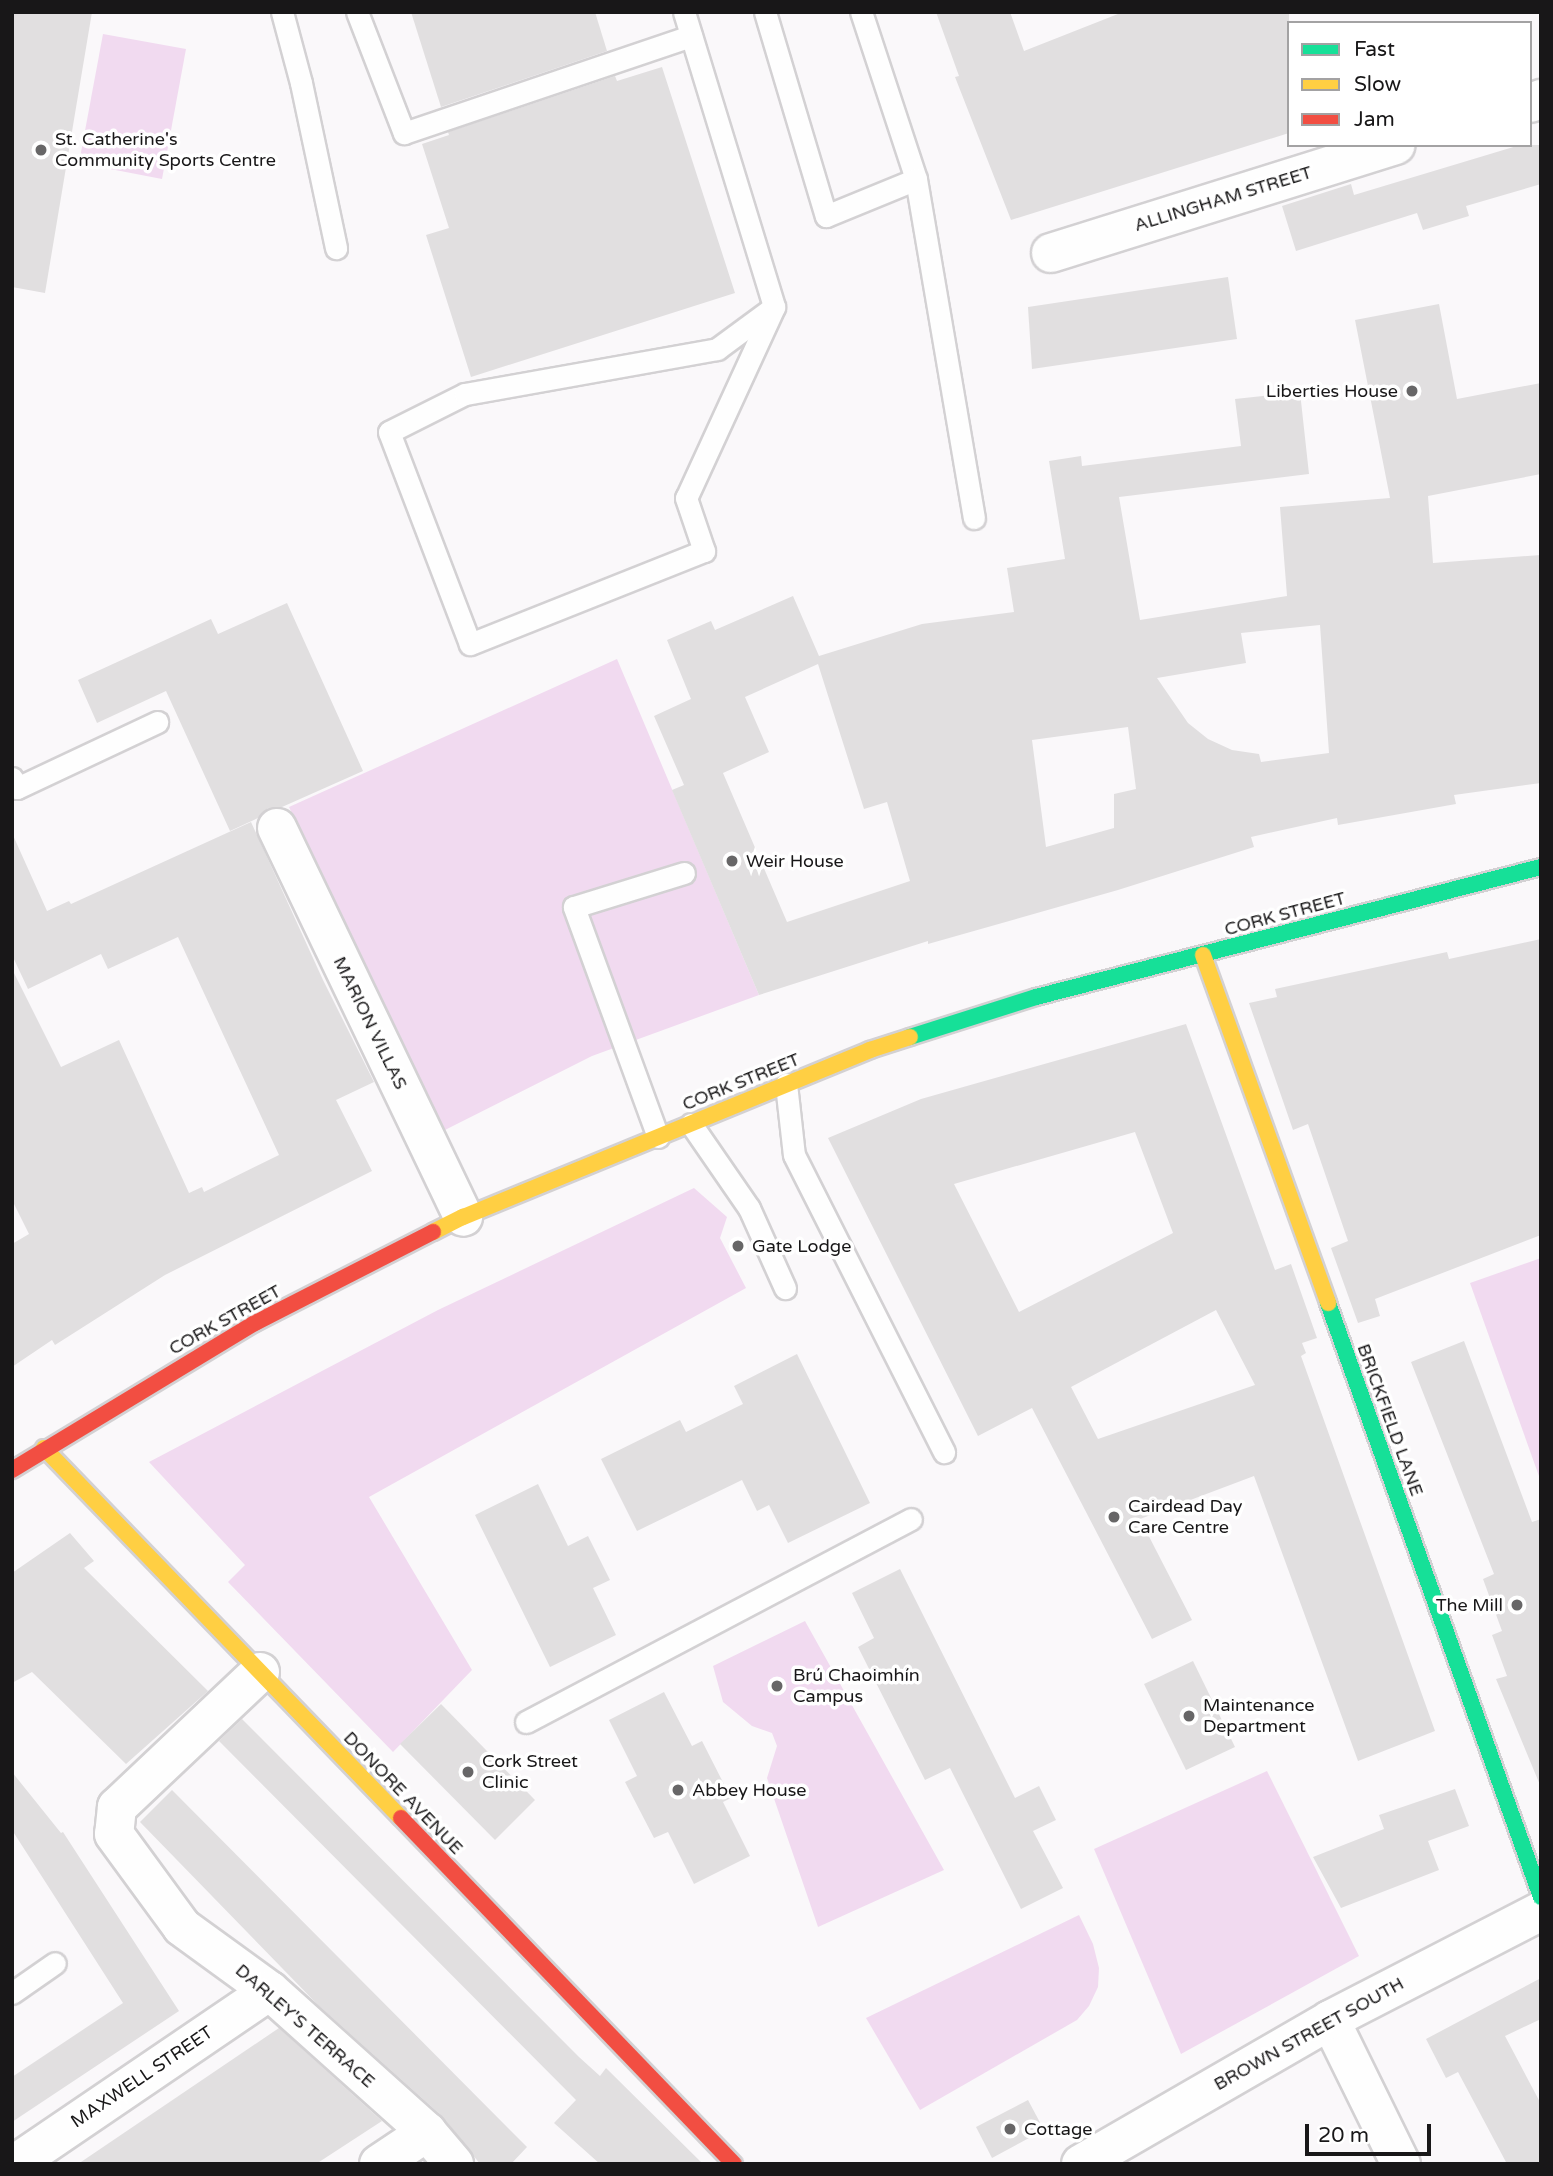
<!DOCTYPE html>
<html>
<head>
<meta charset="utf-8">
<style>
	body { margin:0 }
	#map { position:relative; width:1553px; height:2176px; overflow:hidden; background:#faf8fa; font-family:"Varela Round",sans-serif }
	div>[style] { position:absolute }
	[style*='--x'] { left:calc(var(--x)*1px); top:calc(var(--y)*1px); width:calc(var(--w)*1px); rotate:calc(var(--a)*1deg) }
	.green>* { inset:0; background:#f1daf0 }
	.building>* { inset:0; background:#e1dfe0 }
	.roads { filter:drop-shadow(2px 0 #d3d1d3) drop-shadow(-2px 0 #d3d1d3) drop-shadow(0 2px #d3d1d3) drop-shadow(0 -2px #d3d1d3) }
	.lane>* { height:21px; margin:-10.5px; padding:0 10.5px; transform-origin:10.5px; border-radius:10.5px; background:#fefefe }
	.street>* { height:38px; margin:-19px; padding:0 19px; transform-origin:19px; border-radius:19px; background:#fefefe }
	.fast>* { height:16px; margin:-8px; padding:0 8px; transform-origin:8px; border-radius:8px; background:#16e098 }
	.slow>* { height:16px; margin:-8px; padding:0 8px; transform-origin:8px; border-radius:8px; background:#ffcf43 }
	.jam>* { height:16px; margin:-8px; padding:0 8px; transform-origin:8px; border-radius:8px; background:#f24e42 }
	.dots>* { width:19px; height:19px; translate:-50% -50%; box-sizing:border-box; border:4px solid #fff; border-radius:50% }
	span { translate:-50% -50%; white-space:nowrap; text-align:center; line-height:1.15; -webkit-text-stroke:7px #fff; paint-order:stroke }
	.poi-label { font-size:18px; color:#181718 }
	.left { translate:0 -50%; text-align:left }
	.right { translate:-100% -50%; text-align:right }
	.street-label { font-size:18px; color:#181718 }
	.frame { position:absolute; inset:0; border:14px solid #181718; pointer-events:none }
	.legend { position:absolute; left:1287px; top:21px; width:245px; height:126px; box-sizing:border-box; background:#fff; border:2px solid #a3a2a3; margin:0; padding:9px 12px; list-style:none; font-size:21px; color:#181718 }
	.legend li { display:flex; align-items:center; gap:14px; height:35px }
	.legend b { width:35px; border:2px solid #a3a2a3 }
	.scale { position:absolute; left:1305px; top:2124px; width:126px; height:32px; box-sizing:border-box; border:4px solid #181718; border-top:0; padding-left:9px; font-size:21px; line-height:24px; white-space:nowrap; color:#181718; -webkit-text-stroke:5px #fff; paint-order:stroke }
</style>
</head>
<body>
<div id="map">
	<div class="green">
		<i style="clip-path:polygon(103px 34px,186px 49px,162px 179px,79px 163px)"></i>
		<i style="clip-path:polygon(617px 659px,759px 995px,592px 1056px,439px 1133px,289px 807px)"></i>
		<i style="clip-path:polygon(694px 1188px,727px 1217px,720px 1238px,746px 1288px,369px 1497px,472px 1670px,393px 1752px,228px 1582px,245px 1565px,149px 1462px,438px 1310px)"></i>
		<i style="clip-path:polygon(1541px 1258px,1541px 1479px,1540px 1479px,1470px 1283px)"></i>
		<i style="clip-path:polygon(805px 1621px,944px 1870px,818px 1927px,767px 1778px,777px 1746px,772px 1733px,752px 1726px,723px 1702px,713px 1666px)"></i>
		<i style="clip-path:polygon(1267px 1771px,1359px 1956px,1181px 2054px,1094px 1849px)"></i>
		<i style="clip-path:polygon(1079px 1915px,1093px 1944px,1099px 1968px,1098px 1987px,1089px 2006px,1077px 2020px,920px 2110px,866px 2018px)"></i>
	</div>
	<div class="building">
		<i style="clip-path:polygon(12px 12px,92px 12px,45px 293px,12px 287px)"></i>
		<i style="clip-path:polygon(411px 12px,595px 12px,607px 51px,441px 107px)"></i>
		<i style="clip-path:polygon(936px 12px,1010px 12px,1024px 51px,1123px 12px,1289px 12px,1289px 133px,1011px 220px,955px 77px,959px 76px)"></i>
		<i style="clip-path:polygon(662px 67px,735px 293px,471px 377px,426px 235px,449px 228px,422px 144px,449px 135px,448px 132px,615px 76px,617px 81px)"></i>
		<i style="clip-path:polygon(1520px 145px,1541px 145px,1541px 184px,1466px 206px,1469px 216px,1423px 230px,1417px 213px,1296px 251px,1282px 206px,1351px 184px,1354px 195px)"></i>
		<i style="clip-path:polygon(1228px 277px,1237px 339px,1032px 369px,1028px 307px)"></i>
		<i style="clip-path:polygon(evenodd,1439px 304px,1457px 399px,1541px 383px,1541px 474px,1428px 496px,1433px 563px,1541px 555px,1541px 783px,1454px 795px,1456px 804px,1338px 825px,1337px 818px,1251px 837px,1254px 847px,1118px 890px,928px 944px,928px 941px,759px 995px,672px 790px,684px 785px,654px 716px,691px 699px,667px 640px,711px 621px,715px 630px,793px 596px,819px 656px,922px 624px,1014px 612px,1007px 568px,1065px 559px,1049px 461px,1081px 456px,1082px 466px,1241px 446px,1235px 399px,1300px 392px,1309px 474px,1119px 497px,1140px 620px,1287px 596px,1280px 507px,1390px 498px,1355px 320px,1439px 304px,1320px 625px,1329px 753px,1261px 762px,1259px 754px,1232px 750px,1208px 739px,1188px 723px,1157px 678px,1246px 663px,1241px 633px,1320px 625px,1439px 304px,818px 664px,864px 809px,887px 802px,910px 881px,787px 922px,723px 773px,769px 752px,745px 697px,818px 664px,1439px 304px,1128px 727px,1136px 789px,1114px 794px,1114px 828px,1046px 847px,1032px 740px,1128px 727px)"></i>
		<i style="clip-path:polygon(287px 603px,363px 771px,282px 807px,268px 808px,258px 818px,230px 831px,166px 691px,97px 723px,78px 680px,211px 619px,218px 634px)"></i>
		<i style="clip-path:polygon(251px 822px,323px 980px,374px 1082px,336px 1100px,372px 1171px,165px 1275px,55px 1345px,52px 1340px,12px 1367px,12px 1244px,29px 1234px,12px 1200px,12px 969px,61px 1067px,119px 1040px,189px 1193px,202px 1187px,204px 1192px,279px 1155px,178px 937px,108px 969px,101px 954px,28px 989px,12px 955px,12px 833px,47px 911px,69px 901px,71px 904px)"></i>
		<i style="clip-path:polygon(1541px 939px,1541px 1235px,1375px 1299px,1380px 1316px,1358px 1323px,1331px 1248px,1348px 1241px,1308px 1124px,1293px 1130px,1249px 1003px,1277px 997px,1275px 989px,1447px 952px,1449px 959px)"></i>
		<i style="clip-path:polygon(evenodd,1186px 1024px,1275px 1270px,1291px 1264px,1317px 1338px,1302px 1343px,1306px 1353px,1301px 1356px,1435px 1731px,1358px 1761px,1254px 1476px,1140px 1519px,1192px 1620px,1152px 1639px,1032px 1408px,978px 1436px,828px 1138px,921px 1099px,1186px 1024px,1135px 1132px,1173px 1233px,1019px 1312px,954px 1184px,1135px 1132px,1186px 1024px,1216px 1310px,1255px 1385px,1098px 1439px,1071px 1387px,1216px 1310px)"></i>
		<i style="clip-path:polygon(1464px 1341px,1532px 1522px,1541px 1519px,1540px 1785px,1496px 1679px,1507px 1676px,1492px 1635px,1502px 1631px,1483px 1579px,1494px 1574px,1411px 1362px)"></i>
		<i style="clip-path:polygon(797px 1354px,870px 1503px,788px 1543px,769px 1505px,757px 1511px,742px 1480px,637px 1531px,601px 1459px,680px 1420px,686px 1432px,743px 1404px,734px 1386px)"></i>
		<i style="clip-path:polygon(538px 1484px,568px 1546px,588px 1536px,610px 1580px,593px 1588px,616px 1635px,550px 1667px,475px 1515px)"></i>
		<i style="clip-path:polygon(70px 1533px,94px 1561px,84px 1568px,208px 1691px,126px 1764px,32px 1672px,12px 1683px,12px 1573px)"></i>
		<i style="clip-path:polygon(900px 1569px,1015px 1798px,1039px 1786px,1056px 1820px,1033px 1831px,1063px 1888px,1021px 1909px,950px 1768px,925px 1780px,858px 1647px,874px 1638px,852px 1593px)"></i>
		<i style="clip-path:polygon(1193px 1661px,1235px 1747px,1186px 1770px,1144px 1684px)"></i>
		<i style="clip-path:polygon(664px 1692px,692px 1746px,702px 1741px,731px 1798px,723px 1802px,750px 1856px,694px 1884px,668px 1832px,654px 1838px,625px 1782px,637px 1776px,609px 1720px)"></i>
		<i style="clip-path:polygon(441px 1704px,535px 1800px,495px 1840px,400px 1744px)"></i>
		<i style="clip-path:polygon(242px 1719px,579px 2057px,600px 2076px,606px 2068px,703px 2164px,600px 2164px,554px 2123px,576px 2100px,219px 1741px)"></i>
		<i style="clip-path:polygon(12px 1772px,61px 1833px,63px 1832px,179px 2011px,12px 2122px,12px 2077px,123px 2003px,12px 1830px)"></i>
		<i style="clip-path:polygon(1455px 1789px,1469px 1826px,1428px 1841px,1439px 1870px,1341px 1908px,1313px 1857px,1384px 1829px,1379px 1815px)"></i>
		<i style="clip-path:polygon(172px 1790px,527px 2147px,511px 2164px,480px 2164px,442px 2116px,317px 2004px,140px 1822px)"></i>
		<i style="clip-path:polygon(1541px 1978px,1541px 2019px,1505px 2036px,1541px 2104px,1541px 2164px,1507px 2164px,1458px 2072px,1446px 2078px,1426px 2039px)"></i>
		<i style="clip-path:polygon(279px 2028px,382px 2121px,316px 2164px,78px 2164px)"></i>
		<i style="clip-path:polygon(1028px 2100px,1044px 2130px,992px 2158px,976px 2127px)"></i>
	</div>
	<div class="roads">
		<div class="lane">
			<i style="--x:282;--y:12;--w:73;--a:75"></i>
			<i style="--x:301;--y:83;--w:169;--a:78"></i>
			<i style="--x:357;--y:12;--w:130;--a:68.8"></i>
			<i style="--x:404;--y:133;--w:303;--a:-18.7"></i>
			<i style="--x:684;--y:12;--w:308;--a:73"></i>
			<i style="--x:774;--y:307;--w:210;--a:114.7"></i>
			<i style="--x:686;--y:498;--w:56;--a:71.2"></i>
			<i style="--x:704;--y:551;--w:252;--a:158.3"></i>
			<i style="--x:470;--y:644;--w:227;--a:-110.9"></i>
			<i style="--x:389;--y:432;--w:85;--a:-26.6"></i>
			<i style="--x:465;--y:394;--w:256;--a:-10.1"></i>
			<i style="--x:717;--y:349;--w:71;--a:-36.4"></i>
			<i style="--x:765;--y:12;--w:213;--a:73.4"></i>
			<i style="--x:826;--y:216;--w:97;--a:-22.3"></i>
			<i style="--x:916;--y:179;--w:176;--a:-108.2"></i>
			<i style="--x:916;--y:179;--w:344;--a:80.3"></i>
			<i style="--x:12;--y:778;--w:11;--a:63"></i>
			<i style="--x:17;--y:788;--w:155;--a:-25.2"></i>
			<i style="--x:786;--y:1084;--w:71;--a:83.6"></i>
			<i style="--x:794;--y:1155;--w:333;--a:63.2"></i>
			<i style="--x:691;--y:1124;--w:102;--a:55.4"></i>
			<i style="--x:749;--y:1208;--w:88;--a:65.8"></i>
			<i style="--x:658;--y:1137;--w:245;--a:-110.1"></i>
			<i style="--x:574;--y:907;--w:115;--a:-17.2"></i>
			<i style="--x:526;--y:1722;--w:435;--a:-27.8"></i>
			<i style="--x:12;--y:1993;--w:52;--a:-34.9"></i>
		</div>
		<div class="street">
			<i style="--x:1530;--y:103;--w:12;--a:-20"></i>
			<i style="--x:1051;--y:253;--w:361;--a:-17.4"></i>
			<i style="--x:277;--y:828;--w:431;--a:64.4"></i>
			<i style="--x:260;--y:1672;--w:197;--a:136.6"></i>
			<i style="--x:117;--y:1807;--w:27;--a:96"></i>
			<i style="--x:114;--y:1834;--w:115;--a:53.8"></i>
			<i style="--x:182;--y:1927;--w:109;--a:36"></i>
			<i style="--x:270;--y:1991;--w:211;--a:41.9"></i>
			<i style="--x:427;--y:2132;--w:42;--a:49.8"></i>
			<i style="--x:1330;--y:2020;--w:161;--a:63.8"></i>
			<i style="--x:15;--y:2164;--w:308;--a:-34.2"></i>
			<i style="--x:379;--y:2164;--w:58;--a:-33.7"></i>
			<i style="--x:1081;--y:2164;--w:288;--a:-30"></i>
			<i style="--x:1330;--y:2020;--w:237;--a:-27.3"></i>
		</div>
		<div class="fast">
			<i style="--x:910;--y:1037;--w:132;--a:-17.6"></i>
			<i style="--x:1036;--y:997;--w:521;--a:-14.44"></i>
			<i style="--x:1328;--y:1303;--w:631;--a:70.27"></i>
		</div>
		<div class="slow">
			<i style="--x:1203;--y:955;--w:370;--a:70.2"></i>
			<i style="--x:433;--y:1232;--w:34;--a:-27"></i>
			<i style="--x:463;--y:1217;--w:440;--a:-22.3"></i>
			<i style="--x:870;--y:1050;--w:42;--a:-18"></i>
			<i style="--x:44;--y:1448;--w:514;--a:46.02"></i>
		</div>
		<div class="jam">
			<i style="--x:12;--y:1470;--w:284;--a:-31.2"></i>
			<i style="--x:255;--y:1323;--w:200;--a:-27.1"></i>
			<i style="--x:401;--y:1818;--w:480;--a:46.1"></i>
		</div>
	</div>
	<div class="dots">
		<i style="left:41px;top:150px;background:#676667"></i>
		<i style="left:1412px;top:391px;background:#676667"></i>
		<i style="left:732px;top:861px;background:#676667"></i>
		<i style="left:738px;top:1246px;background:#676667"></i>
		<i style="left:1114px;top:1517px;background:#676667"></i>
		<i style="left:1517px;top:1605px;background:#676667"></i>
		<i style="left:777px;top:1686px;background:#676667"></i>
		<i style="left:1189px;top:1716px;background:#676667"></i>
		<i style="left:468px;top:1772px;background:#676667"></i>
		<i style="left:678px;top:1790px;background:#676667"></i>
		<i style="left:1010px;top:2129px;background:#676667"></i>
	</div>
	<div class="poi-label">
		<span class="left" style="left:55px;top:150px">St. Catherine's<br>Community Sports Centre</span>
		<span class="right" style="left:1398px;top:391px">Liberties House</span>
		<span class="left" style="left:746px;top:861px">Weir House</span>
		<span class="left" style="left:752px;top:1246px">Gate Lodge</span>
		<span class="left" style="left:1128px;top:1517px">Cairdead Day<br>Care Centre</span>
		<span class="right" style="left:1503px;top:1605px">The Mill</span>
		<span class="left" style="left:793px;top:1686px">Brú Chaoimhín<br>Campus</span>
		<span class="left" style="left:1203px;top:1716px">Maintenance<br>Department</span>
		<span class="left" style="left:482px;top:1772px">Cork Street<br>Clinic</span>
		<span class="left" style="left:692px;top:1790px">Abbey House</span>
		<span class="left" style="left:1024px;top:2129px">Cottage</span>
	</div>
	<div class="street-label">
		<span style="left:1223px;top:199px;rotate:-17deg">ALLINGHAM STREET</span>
		<span style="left:1285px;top:914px;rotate:-15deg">CORK STREET</span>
		<span style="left:370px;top:1023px;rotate:64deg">MARION VILLAS</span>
		<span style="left:741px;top:1082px;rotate:-22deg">CORK STREET</span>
		<span style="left:225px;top:1320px;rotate:-29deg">CORK STREET</span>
		<span style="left:1390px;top:1420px;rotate:70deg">BRICKFIELD LANE</span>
		<span style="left:403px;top:1793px;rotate:46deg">DONORE AVENUE</span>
		<span style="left:305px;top:2026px;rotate:41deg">DARLEY'S TERRACE</span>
		<span style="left:1309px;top:2034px;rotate:-29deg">BROWN STREET SOUTH</span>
		<span style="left:142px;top:2077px;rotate:-34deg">MAXWELL STREET</span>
	</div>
	<div class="frame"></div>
	<ul class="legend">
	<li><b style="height:9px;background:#16e098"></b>Fast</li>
	<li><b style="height:9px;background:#ffcf43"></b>Slow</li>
	<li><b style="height:9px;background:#f24e42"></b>Jam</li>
	</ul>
	<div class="scale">20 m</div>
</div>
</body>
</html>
